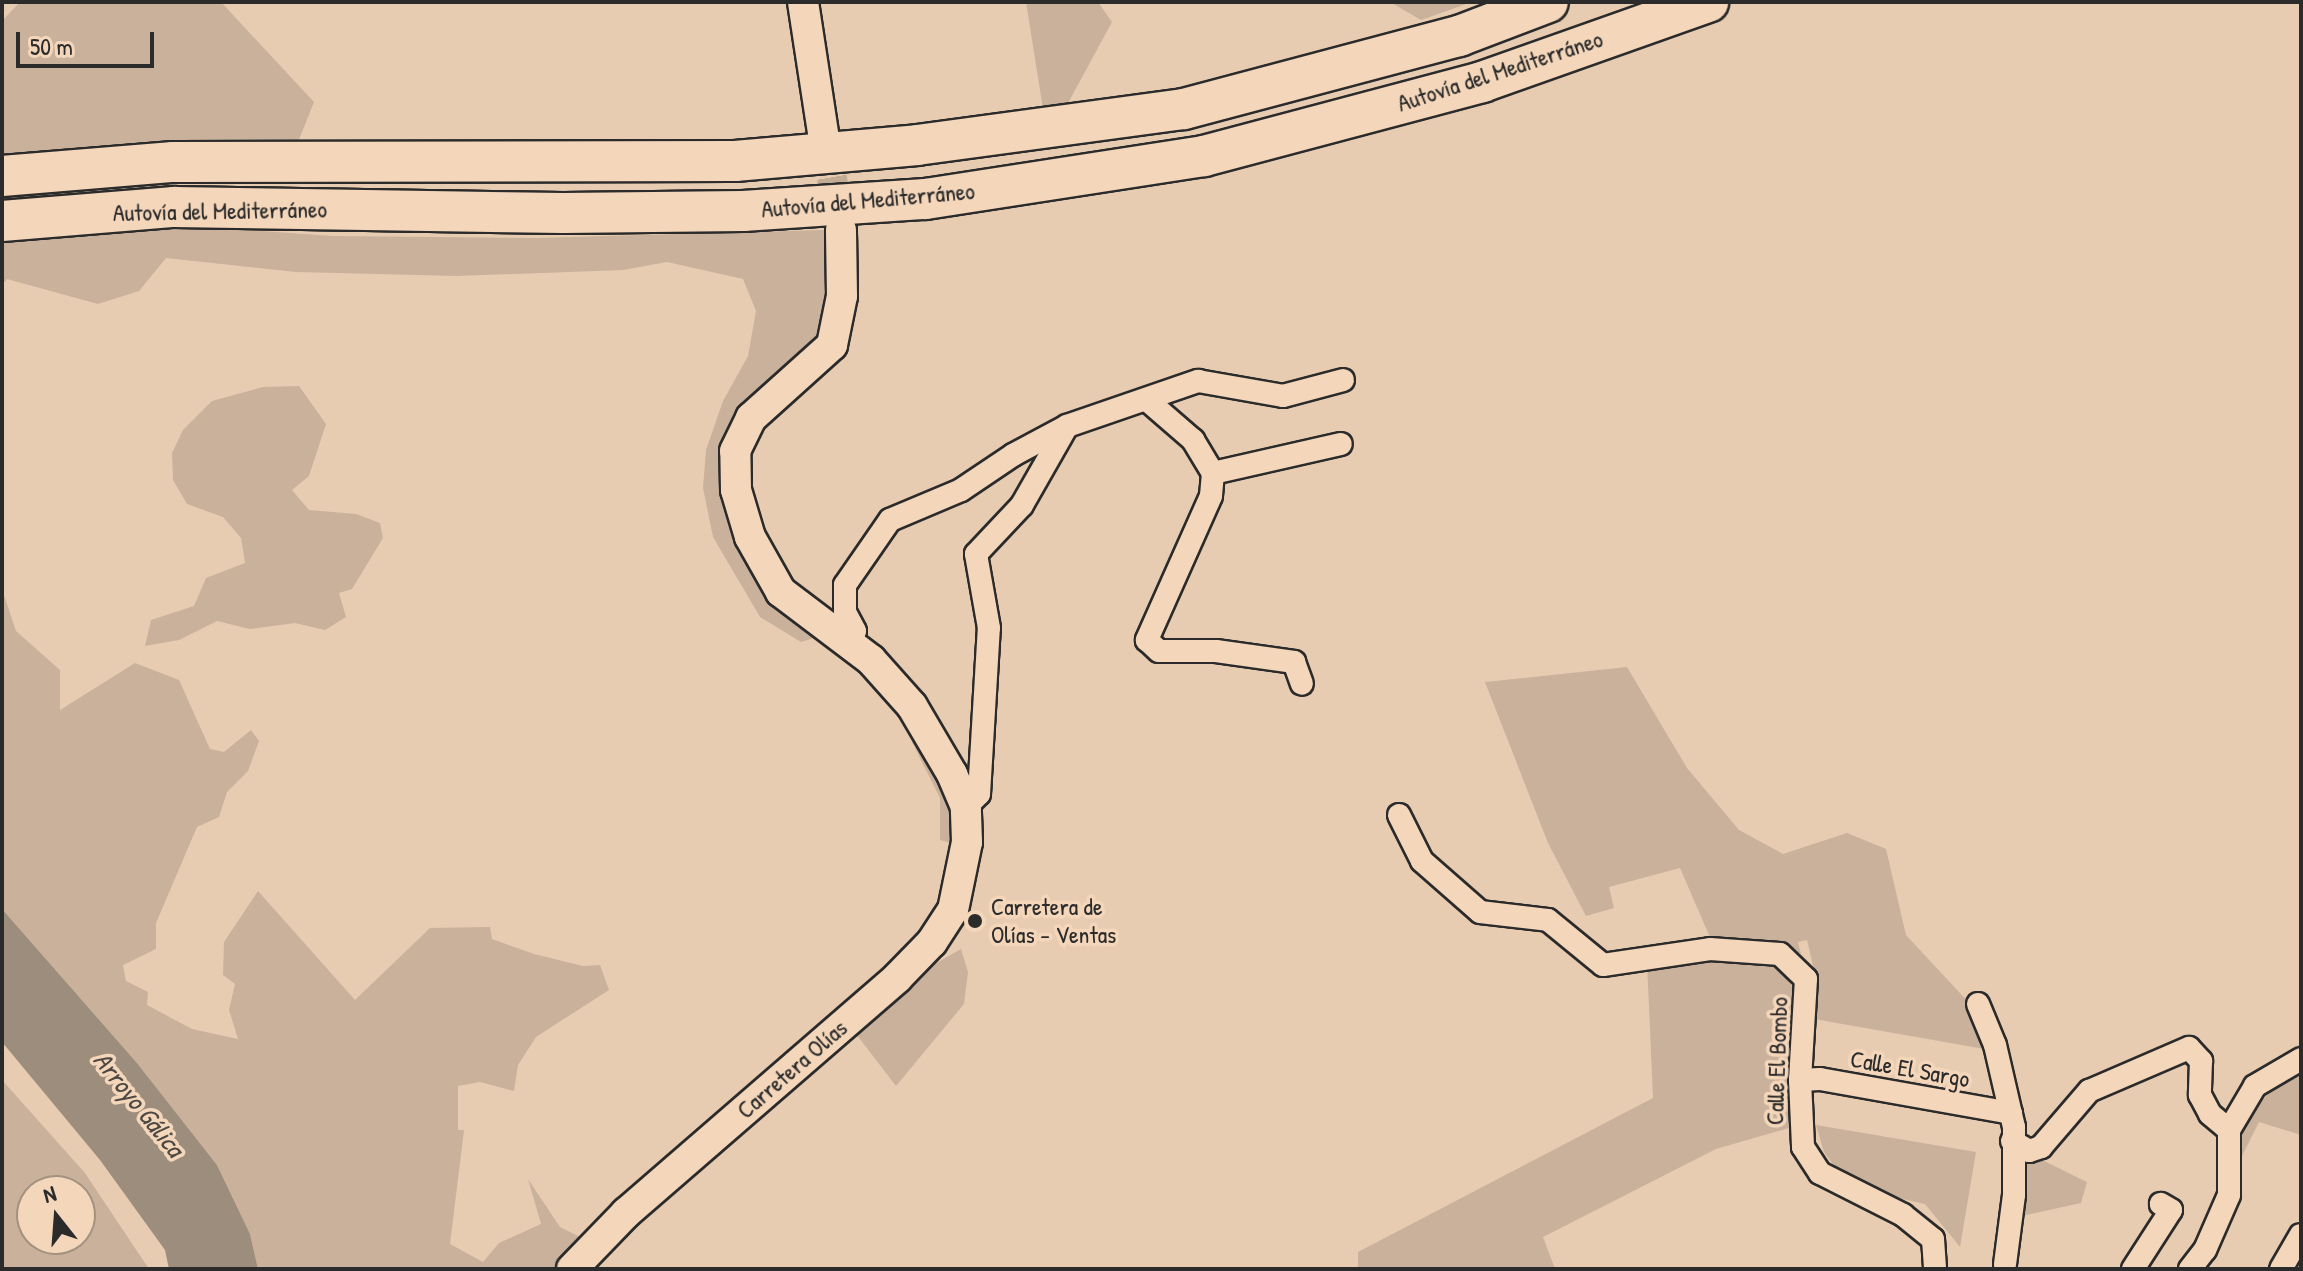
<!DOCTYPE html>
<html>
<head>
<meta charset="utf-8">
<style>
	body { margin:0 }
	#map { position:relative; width:2303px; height:1271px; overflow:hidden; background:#e8ccb1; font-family:"Patrick Hand",sans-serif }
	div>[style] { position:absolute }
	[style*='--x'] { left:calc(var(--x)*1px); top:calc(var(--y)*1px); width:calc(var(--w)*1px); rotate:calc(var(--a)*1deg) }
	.green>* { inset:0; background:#c9b19b }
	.water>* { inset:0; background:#9d8d7c }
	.secondary-tunnel>* { height:30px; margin-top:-15px; transform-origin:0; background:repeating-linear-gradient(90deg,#c2ac96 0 30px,transparent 0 45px) }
	.roads { filter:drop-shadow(2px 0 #2b2b2b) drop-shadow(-2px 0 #2b2b2b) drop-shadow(0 2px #2b2b2b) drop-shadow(0 -2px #2b2b2b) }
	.street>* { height:22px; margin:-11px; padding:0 11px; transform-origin:11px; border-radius:11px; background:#f4d6ba }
	.secondary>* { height:30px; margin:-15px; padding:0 15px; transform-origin:15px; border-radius:15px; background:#f4d6ba }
	.highway>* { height:40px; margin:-20px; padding:0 20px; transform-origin:20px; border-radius:20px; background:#f4d6ba }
	.dots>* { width:22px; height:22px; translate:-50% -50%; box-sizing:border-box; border:4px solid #f4d6ba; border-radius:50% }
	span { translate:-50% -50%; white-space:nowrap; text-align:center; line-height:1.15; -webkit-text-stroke:7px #f4d6ba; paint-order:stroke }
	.street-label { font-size:24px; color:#2b2b2b }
	.poi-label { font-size:24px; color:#2b2b2b }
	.left { translate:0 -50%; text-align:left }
	.water-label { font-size:26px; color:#4d4843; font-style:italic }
	.frame { position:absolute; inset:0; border:4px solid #2b2b2b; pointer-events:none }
	.north { position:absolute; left:16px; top:1175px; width:80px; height:80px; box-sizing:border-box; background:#f4d6ba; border:2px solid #a49281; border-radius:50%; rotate:343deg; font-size:22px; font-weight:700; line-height:32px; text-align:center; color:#2b2b2b }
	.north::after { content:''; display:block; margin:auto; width:28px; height:36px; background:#2b2b2b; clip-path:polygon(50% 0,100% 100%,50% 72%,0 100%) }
	.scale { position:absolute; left:16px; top:32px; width:138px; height:36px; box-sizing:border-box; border:4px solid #2b2b2b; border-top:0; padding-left:10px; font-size:24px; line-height:28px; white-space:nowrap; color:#2b2b2b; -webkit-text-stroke:6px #f4d6ba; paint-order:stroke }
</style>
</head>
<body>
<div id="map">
	<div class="green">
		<i style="clip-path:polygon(20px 2px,221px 2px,314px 102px,298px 142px,172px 146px,175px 225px,333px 236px,538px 238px,857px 229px,859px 243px,827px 248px,831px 280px,820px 340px,722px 467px,817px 637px,801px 642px,760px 617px,713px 537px,703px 488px,706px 450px,723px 401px,748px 356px,756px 311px,743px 279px,667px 262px,623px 270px,457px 276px,296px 272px,166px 258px,139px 291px,98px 304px,7px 279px,2px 285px,2px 21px)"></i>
		<i style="clip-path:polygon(1026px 2px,1098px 2px,1112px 22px,1067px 105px,1043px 109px)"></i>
		<i style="clip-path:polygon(1390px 2px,1472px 2px,1421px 20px)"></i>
		<i style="clip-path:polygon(299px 386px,326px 424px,309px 476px,292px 490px,309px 510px,356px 514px,380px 523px,383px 538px,352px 589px,339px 593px,346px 617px,325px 630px,295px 623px,250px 629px,217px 621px,179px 640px,145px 646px,151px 620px,194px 606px,206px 578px,245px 563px,241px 538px,223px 517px,187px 504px,173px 480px,172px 453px,183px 430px,212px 401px,263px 387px)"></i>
		<i style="clip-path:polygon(2px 589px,16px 631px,60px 670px,60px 710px,135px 663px,179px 680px,210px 749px,224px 752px,251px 730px,259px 741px,248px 771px,227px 792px,219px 817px,197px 827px,156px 923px,156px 949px,123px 965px,126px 981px,148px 992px,147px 1005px,192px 1029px,238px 1039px,229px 1010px,235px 984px,223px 975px,224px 942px,258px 891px,355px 1000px,430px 928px,490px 927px,492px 939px,534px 954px,583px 966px,600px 965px,609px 990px,536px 1037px,518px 1065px,514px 1091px,480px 1082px,458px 1086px,458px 1130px,464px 1130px,450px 1244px,483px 1262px,499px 1243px,541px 1224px,528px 1179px,560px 1227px,584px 1239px,556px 1269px,258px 1269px,250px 1234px,217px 1165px,137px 1063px,2px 909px)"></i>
		<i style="clip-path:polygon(1627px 667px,1687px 768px,1739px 830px,1783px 854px,1847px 833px,1886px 849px,1906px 935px,1972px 1006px,1990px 1050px,1814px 1019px,1819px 991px,1807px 940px,1798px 942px,1801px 954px,1778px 944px,1712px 942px,1680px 868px,1609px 887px,1614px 908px,1586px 916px,1548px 843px,1485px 682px)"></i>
		<i style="clip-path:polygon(919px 738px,953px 808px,951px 843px,940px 840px,940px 798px,912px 742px)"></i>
		<i style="clip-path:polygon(961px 949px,968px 972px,964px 1004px,896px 1086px,853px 1030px,924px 970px)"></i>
		<i style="clip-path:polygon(1717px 955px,1779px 963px,1793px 989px,1789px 1128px,1716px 1149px,1543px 1237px,1555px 1269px,1358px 1269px,1358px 1252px,1653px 1098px,1647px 962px)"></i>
		<i style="clip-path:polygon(2301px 1071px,2301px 1135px,2259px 1122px,2235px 1170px,2236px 1144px,2251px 1112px,2281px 1080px)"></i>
		<i style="clip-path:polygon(evenodd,2px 1080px,85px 1173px,149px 1269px,2px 1269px,2px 1080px,32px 1191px,80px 1191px,80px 1239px,32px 1239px,32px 1191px)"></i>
		<i style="clip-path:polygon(1816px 1125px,1976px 1152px,1960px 1247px,1925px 1204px,1872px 1192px,1835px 1167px,1824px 1152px)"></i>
		<i style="clip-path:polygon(2036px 1157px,2087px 1182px,2081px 1203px,2017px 1217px,2019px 1159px)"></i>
	</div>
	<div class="water">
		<i style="clip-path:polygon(2px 909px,137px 1063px,217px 1165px,250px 1234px,258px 1269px,169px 1269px,165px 1250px,100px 1160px,2px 1042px)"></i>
	</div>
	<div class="secondary-tunnel">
		<i style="--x:824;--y:133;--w:92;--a:80"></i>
	</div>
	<div class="roads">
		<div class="street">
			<i style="--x:1148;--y:401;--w:60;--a:40.9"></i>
			<i style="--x:1193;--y:440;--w:39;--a:59"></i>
			<i style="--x:1213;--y:473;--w:131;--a:-12.8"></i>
			<i style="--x:1213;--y:473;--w:23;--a:95"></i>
			<i style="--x:1211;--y:496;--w:158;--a:114"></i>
			<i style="--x:1147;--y:640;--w:16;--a:43"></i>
			<i style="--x:1159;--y:651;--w:57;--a:0"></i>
			<i style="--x:1216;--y:651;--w:79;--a:8"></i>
			<i style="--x:1294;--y:662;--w:23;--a:70"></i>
			<i style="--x:848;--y:642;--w:13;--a:-58"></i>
			<i style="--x:855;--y:631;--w:21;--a:-118"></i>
			<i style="--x:845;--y:612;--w:27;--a:-90"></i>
			<i style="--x:845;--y:585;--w:79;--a:-55.3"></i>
			<i style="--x:890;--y:520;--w:77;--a:-22.9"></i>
			<i style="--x:961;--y:490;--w:63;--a:-33.9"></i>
			<i style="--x:1013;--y:455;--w:61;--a:-28.2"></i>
			<i style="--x:1067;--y:426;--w:139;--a:-19"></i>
			<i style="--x:1198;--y:381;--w:86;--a:10"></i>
			<i style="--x:1283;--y:396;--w:62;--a:-14.9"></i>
			<i style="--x:966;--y:807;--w:18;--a:-45"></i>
			<i style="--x:979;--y:794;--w:166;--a:-86.6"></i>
			<i style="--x:989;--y:628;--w:75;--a:-100"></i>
			<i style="--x:976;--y:554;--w:67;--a:-46.8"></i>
			<i style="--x:1022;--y:505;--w:91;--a:-60.3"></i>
			<i style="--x:1399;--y:815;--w:51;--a:63.4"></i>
			<i style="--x:1422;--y:861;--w:77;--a:41.3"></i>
			<i style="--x:1480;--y:912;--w:68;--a:6.7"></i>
			<i style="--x:1548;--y:920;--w:71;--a:39.3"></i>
			<i style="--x:1603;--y:965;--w:108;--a:-8.5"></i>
			<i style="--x:1710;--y:949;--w:70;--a:4.1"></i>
			<i style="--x:1780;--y:954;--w:36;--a:44"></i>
			<i style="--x:1806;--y:979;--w:101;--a:93.4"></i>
			<i style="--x:1800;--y:1080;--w:67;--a:87.4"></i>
			<i style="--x:1803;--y:1147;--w:31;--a:57"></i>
			<i style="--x:1820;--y:1173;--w:93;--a:26.8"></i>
			<i style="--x:1903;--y:1215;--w:38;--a:39"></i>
			<i style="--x:1933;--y:1239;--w:30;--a:86"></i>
			<i style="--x:1978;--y:1004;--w:44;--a:67.5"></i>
			<i style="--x:1995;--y:1045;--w:84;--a:77"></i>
			<i style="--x:2014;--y:1127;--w:68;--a:90"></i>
			<i style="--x:2014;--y:1195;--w:70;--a:97.4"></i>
			<i style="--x:1800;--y:1080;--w:20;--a:-3"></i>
			<i style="--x:1820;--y:1079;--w:194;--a:10.1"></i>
			<i style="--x:2012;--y:1141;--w:20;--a:30"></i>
			<i style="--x:2029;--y:1151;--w:13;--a:-18"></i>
			<i style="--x:2041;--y:1147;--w:74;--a:-49.4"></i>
			<i style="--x:2089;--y:1091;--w:109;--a:-23.3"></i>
			<i style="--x:2189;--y:1048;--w:18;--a:47"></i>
			<i style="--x:2201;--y:1061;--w:34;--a:92"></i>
			<i style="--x:2200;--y:1095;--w:21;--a:62"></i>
			<i style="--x:2210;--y:1114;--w:25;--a:40"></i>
			<i style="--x:2133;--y:1269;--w:70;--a:-57.2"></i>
			<i style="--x:2171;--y:1210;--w:12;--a:-149"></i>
			<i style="--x:2190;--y:1269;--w:24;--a:-52"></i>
			<i style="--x:2205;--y:1250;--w:60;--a:-66.4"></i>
			<i style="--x:2229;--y:1195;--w:65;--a:-90"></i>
			<i style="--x:2229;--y:1130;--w:51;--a:-59.4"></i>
			<i style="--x:2255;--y:1086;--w:53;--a:-30.4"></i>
			<i style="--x:2281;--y:1269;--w:39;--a:-60"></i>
		</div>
		<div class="secondary">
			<i style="--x:803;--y:2;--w:133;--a:81.3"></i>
			<i style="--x:572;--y:1269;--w:78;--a:-46"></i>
			<i style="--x:626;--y:1213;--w:359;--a:-40.9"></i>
			<i style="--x:897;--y:978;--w:50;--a:-45.8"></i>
			<i style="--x:932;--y:942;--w:38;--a:-57"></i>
			<i style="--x:953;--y:910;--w:69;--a:-78.4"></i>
			<i style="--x:967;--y:842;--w:35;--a:-92"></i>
			<i style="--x:966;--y:807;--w:36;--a:-113"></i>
			<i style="--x:952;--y:774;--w:79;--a:-120.5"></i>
			<i style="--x:912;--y:706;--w:62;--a:-131.7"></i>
			<i style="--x:871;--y:660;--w:113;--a:-142.9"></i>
			<i style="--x:781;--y:592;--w:63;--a:-119.4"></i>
			<i style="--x:750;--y:537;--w:49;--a:-106.6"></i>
			<i style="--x:736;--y:490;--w:39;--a:-91"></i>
			<i style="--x:735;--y:451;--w:37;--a:-64"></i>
			<i style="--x:751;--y:418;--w:109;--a:-42"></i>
			<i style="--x:832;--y:345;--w:50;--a:-78.5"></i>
			<i style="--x:842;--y:296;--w:66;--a:-90.9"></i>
		</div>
		<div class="highway">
			<i style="--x:2;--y:176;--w:172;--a:-4.7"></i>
			<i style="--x:173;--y:162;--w:562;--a:-0.1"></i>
			<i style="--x:735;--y:161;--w:183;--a:-5"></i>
			<i style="--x:917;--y:145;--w:269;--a:-7.7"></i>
			<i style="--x:1184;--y:109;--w:285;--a:-14.9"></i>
			<i style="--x:1459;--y:36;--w:95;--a:-20.9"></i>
			<i style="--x:2;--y:221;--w:173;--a:-4.7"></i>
			<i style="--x:174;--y:207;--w:389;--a:0.9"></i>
			<i style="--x:563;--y:213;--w:180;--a:-0.6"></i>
			<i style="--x:743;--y:211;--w:183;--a:-3.8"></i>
			<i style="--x:926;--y:199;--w:281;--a:-8.8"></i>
			<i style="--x:1204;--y:156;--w:288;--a:-14.9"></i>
			<i style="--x:1482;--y:82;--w:240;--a:-19.5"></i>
		</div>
	</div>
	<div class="dots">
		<i style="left:975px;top:921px;background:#2b2b2b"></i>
	</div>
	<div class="street-label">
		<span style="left:1500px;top:71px;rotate:-18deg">Autovía del Mediterráneo</span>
		<span style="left:868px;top:200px;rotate:-5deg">Autovía del Mediterráneo</span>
		<span style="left:220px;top:211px;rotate:-1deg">Autovía del Mediterráneo</span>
		<span style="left:1777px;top:1061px;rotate:-88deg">Calle El Bombo</span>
		<span style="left:792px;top:1069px;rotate:-41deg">Carretera Olías</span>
		<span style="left:1910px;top:1069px;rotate:10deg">Calle El Sargo</span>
	</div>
	<div class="poi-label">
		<span class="left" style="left:991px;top:921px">Carretera de<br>Olías - Ventas</span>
	</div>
	<div class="water-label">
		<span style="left:139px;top:1104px;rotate:51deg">Arroyo Gálica</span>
	</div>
	<div class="frame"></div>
	<div class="north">N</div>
	<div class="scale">50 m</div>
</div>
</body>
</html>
